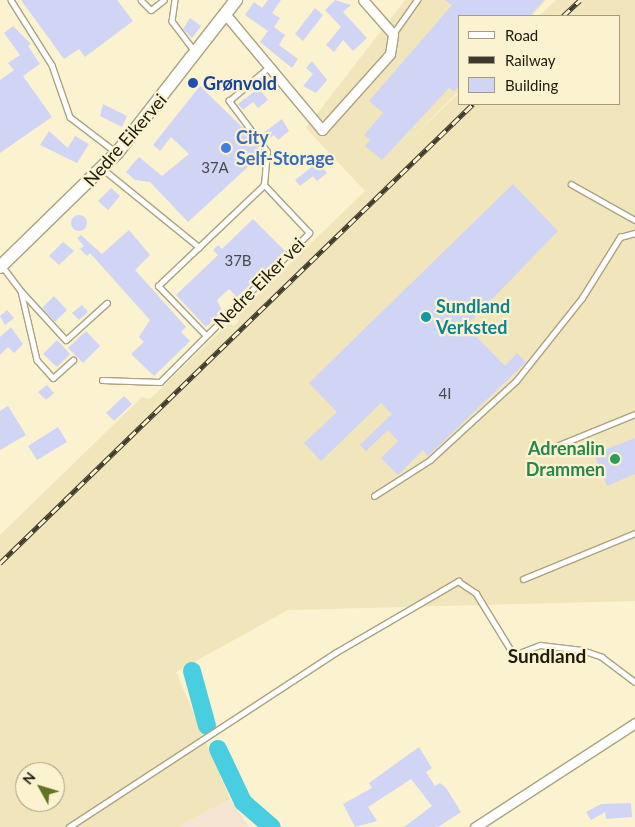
<!DOCTYPE html>
<html>
<head>
<meta charset="utf-8">
<style>
	body { margin:0 }
	#map { position:relative; width:635px; height:827px; overflow:hidden; background:#fbf2d0; font-family:Lato,sans-serif }
	div>[style] { position:absolute }
	[style*='--x'] { left:calc(var(--x)*1px); top:calc(var(--y)*1px); width:calc(var(--w)*1px); rotate:calc(var(--a)*1deg) }
	.built>* { inset:0; background:#f0e5bb }
	.education>* { inset:0; background:#f6e4d3 }
	.river>* { height:18px; margin:-9px; padding:0 9px; transform-origin:9px; border-radius:9px; background:#49cde0 }
	.building>* { inset:0; background:#d0d4f5 }
	.round { border-radius:50% }
	.roads { filter:drop-shadow(1px 0 #aba282) drop-shadow(-1px 0 #aba282) drop-shadow(0 1px #aba282) drop-shadow(0 -1px #aba282) }
	.lane>* { height:4.5px; margin:-2.25px; padding:0 2.25px; transform-origin:2.25px; border-radius:2.25px; background:#fff }
	.street>* { height:9px; margin:-4.5px; padding:0 4.5px; transform-origin:4.5px; border-radius:4.5px; background:#fff }
	.secondary>* { height:12px; margin:-6px; padding:0 6px; transform-origin:6px; border-radius:6px; background:#fff }
	.rail>* { height:5px; margin-top:-2.5px; transform-origin:0; background:repeating-linear-gradient(90deg,#fbf2d0 0 9px,#3e3a2b 0 18px); box-sizing:border-box; border-block:1px solid #3e3a2b }
	.dots>* { width:14px; height:14px; translate:-50% -50%; box-sizing:border-box; border:2px solid #fbf2d0; border-radius:50% }
	span { translate:-50% -50%; white-space:nowrap; text-align:center; line-height:1.15; -webkit-text-stroke:4.5px #fbf2d0; paint-order:stroke }
	.number-label { font-size:15px; color:#4b4948 }
	.number-label span { -webkit-text-stroke-width:0 }
	.transit-label { font-size:18px; color:#164399; font-weight:700 }
	.left { translate:0 -50%; text-align:left }
	.shop-label { font-size:18px; color:#366cbe; font-weight:700 }
	.street-label { font-size:18px; color:#1f1b0f }
	.culture-label { font-size:18px; color:#0d838f; font-weight:700 }
	.leisure-label { font-size:18px; color:#27864d; font-weight:700 }
	.right { translate:-100% -50%; text-align:right }
	.neighbourhood-label { font-size:19px; color:#1f1b0f; font-weight:700 }
	.legend { position:absolute; left:458px; top:15px; width:162px; height:90px; box-sizing:border-box; background:#fbf2d0; border:1px solid #a39c83; margin:0; padding:6px 9px; list-style:none; font-size:15px; color:#1f1b0f }
	.legend li { display:flex; align-items:center; gap:10px; height:25px }
	.legend b { width:25px; border:1px solid #a39c83 }
	.north { position:absolute; left:15px; top:762px; width:50px; height:50px; box-sizing:border-box; background:#fbf2d0; border:1px solid #a39c83; border-radius:50%; rotate:309deg; font-size:14px; font-weight:700; line-height:20px; text-align:center; color:#1f1b0f }
	.north::after { content:''; display:block; margin:auto; width:18px; height:22px; background:#617422; clip-path:polygon(50% 0,100% 100%,50% 72%,0 100%) }
</style>
</head>
<body>
<div id="map">
	<div class="built">
		<i style="clip-path:polygon(evenodd,405px 0,546px 0,532px 16px,459px 16px,459px 91px,403px 146px,459px 93px,459px 104px,619px 104px,619px 16px,539px 16px,556px 0,635px 0,635px 601px,288px 610px,176px 672px,230px 799px,178px 827px,0 827px,0 535px,142px 397px,150px 399px,229px 323px,233px 326px,239px 321px,235px 317px,365px 191px,306px 128px,405px 0,25px 772px,55px 772px,55px 802px,25px 802px,25px 772px)"></i>
	</div>
	<div class="education">
		<i style="clip-path:polygon(230px 799px,249px 827px,178px 827px)"></i>
	</div>
	<div class="river">
		<i style="--x:192;--y:671;--w:57;--a:74.7"></i>
		<i style="--x:218;--y:749;--w:59;--a:64.7"></i>
		<i style="--x:243;--y:802;--w:38;--a:41"></i>
	</div>
	<div class="building">
		<i style="clip-path:polygon(21px 0,117px 0,133px 21px,85px 57px,79px 49px,64px 59px)"></i>
		<i style="clip-path:polygon(268px 0,281px 0,272px 13px,280px 18px,274px 27px,285px 35px,279px 45px,298px 59px,292px 68px,260px 42px,268px 31px,245px 15px,254px 2px,262px 8px)"></i>
		<i style="clip-path:polygon(335px 0,351px 5px,343px 12px,367px 38px,353px 51px,343px 40px,334px 52px,326px 45px,341px 27px,325px 10px)"></i>
		<i style="clip-path:polygon(445px 0,544px 0,530px 16px,459px 16px,459px 86px,454px 91px,449px 88px,382px 160px,365px 146px,370px 140px,364px 135px,383px 113px,369px 101px,452px 5px)"></i>
		<i style="clip-path:polygon(315px 8px,323px 15px,303px 41px,295px 34px)"></i>
		<i style="clip-path:polygon(190px 18px,201px 26px,192px 38px,183px 29px)"></i>
		<i style="clip-path:polygon(13px 26px,31px 44px,28px 46px,40px 64px,23px 76px,52px 117px,0 153px,0 80px,14px 70px,8px 63px,20px 55px,4px 33px)"></i>
		<i style="clip-path:polygon(312px 61px,327px 80px,316px 93px,303px 86px,313px 74px,306px 68px)"></i>
		<i style="clip-path:polygon(200px 86px,248px 133px,262px 154px,188px 222px,150px 182px,135px 180px,126px 172px,139px 157px,162px 176px,189px 154px,171px 137px,160px 151px,153px 145px)"></i>
		<i style="clip-path:polygon(259px 88px,268px 100px,258px 108px,253px 102px,243px 110px,238px 104px)"></i>
		<i style="clip-path:polygon(103px 104px,127px 116px,122px 127px,100px 116px)"></i>
		<i style="clip-path:polygon(282px 119px,289px 131px,278px 140px,274px 135px,267px 140px,262px 134px)"></i>
		<i style="clip-path:polygon(49px 131px,68px 148px,75px 136px,89px 144px,77px 163px,40px 145px)"></i>
		<i style="clip-path:polygon(318px 162px,327px 173px,317px 181px,313px 176px,300px 186px,295px 180px)"></i>
		<i style="clip-path:polygon(513px 184px,558px 231px,466px 326px,505px 366px,517px 353px,526px 362px,428px 456px,423px 450px,398px 475px,381px 458px,398px 441px,388px 430px,366px 451px,360px 445px,392px 414px,381px 403px,321px 461px,304px 443px,337px 412px,309px 383px)"></i>
		<i style="clip-path:polygon(111px 188px,120px 196px,108px 210px,98px 201px)"></i>
		<i class="round" style="left:71px;top:215px;width:16px;height:16px"></i>
		<i style="clip-path:polygon(253px 219px,285px 251px,237px 297px,229px 289px,217px 300px,222px 311px,206px 327px,176px 295px,218px 255px,213px 250px,218px 245px,222px 249px)"></i>
		<i style="clip-path:polygon(129px 230px,150px 255px,135px 270px,186px 327px,181px 332px,190px 341px,154px 376px,131px 354px,144px 342px,139px 337px,150px 320px,90px 253px,87px 256px,80px 249px,84px 246px,77px 238px,81px 235px,102px 254px)"></i>
		<i style="clip-path:polygon(63px 242px,74px 251px,59px 265px,49px 256px)"></i>
		<i style="clip-path:polygon(54px 296px,67px 310px,55px 322px,42px 308px)"></i>
		<i style="clip-path:polygon(82px 305px,88px 312px,79px 320px,72px 313px)"></i>
		<i style="clip-path:polygon(7px 310px,14px 318px,5px 325px,0 316px)"></i>
		<i style="clip-path:polygon(11px 327px,23px 344px,14px 353px,8px 347px,0 355px,0 337px)"></i>
		<i style="clip-path:polygon(86px 331px,100px 346px,83px 363px,68px 348px)"></i>
		<i style="clip-path:polygon(57px 340px,70px 354px,57px 367px,43px 354px)"></i>
		<i style="clip-path:polygon(47px 385px,54px 393px,46px 400px,38px 392px)"></i>
		<i style="clip-path:polygon(124px 396px,132px 404px,114px 421px,106px 413px)"></i>
		<i style="clip-path:polygon(8px 406px,26px 435px,0 450px,0 411px)"></i>
		<i style="clip-path:polygon(58px 427px,67px 442px,37px 460px,28px 446px)"></i>
		<i style="clip-path:polygon(635px 438px,635px 474px,607px 486px,594px 454px)"></i>
		<i style="clip-path:polygon(419px 747px,432px 768px,426px 772px,435px 786px,440px 783px,446px 788px,461px 812px,438px 827px,404px 827px,432px 806px,411px 779px,368px 807px,377px 821px,355px 827px,343px 804px,372px 788px,369px 783px)"></i>
		<i style="clip-path:polygon(631px 803px,632px 817px,606px 819px,605px 812px,591px 820px,586px 812px,601px 804px)"></i>
	</div>
	<div class="roads">
		<div class="lane">
			<i style="--x:11;--y:0;--w:77;--a:57.8"></i>
			<i style="--x:52;--y:65;--w:55;--a:70.9"></i>
			<i style="--x:70;--y:117;--w:58;--a:37.3"></i>
			<i style="--x:141;--y:0;--w:14;--a:45"></i>
			<i style="--x:151;--y:10;--w:16;--a:-38"></i>
			<i style="--x:175;--y:0;--w:21;--a:98"></i>
			<i style="--x:172;--y:21;--w:39;--a:53"></i>
			<i style="--x:393;--y:34;--w:42;--a:-54.8"></i>
			<i style="--x:103;--y:169;--w:124;--a:39.1"></i>
			<i style="--x:571;--y:184;--w:73;--a:29.4"></i>
			<i style="--x:3;--y:267;--w:30;--a:53"></i>
			<i style="--x:21;--y:291;--w:71;--a:76.9"></i>
			<i style="--x:37;--y:360;--w:24;--a:48"></i>
			<i style="--x:53;--y:378;--w:27;--a:-42"></i>
			<i style="--x:22;--y:292;--w:65;--a:47.5"></i>
			<i style="--x:66;--y:340;--w:55;--a:-42.1"></i>
			<i style="--x:206;--y:336;--w:69;--a:-133.8"></i>
			<i style="--x:158;--y:286;--w:146;--a:-43.6"></i>
			<i style="--x:102;--y:380;--w:58;--a:2"></i>
			<i style="--x:160;--y:382;--w:211;--a:-45"></i>
			<i style="--x:309;--y:233;--w:66;--a:-133.2"></i>
			<i style="--x:264;--y:185;--w:33;--a:-85"></i>
			<i style="--x:267;--y:152;--w:64;--a:-126.7"></i>
			<i style="--x:229;--y:101;--w:52;--a:-40.4"></i>
			<i style="--x:559;--y:445;--w:82;--a:-22.2"></i>
			<i style="--x:374;--y:496;--w:67;--a:-32.7"></i>
			<i style="--x:430;--y:460;--w:117;--a:-42.6"></i>
			<i style="--x:516;--y:381;--w:106;--a:-51.5"></i>
			<i style="--x:582;--y:298;--w:72;--a:-58.1"></i>
			<i style="--x:620;--y:237;--w:16;--a:-15"></i>
			<i style="--x:523;--y:579;--w:121;--a:-22.3"></i>
			<i style="--x:69;--y:827;--w:318;--a:-33.2"></i>
			<i style="--x:335;--y:653;--w:143;--a:-30.3"></i>
			<i style="--x:458;--y:581;--w:22;--a:34"></i>
			<i style="--x:476;--y:593;--w:73;--a:58.5"></i>
			<i style="--x:514;--y:655;--w:28;--a:-21"></i>
			<i style="--x:540;--y:645;--w:42;--a:6.8"></i>
			<i style="--x:582;--y:650;--w:21;--a:19"></i>
			<i style="--x:602;--y:657;--w:41;--a:37.1"></i>
		</div>
		<div class="street">
			<i style="--x:226;--y:15;--w:150;--a:50.1"></i>
			<i style="--x:322;--y:130;--w:102;--a:-48.2"></i>
			<i style="--x:390;--y:54;--w:20;--a:-81"></i>
			<i style="--x:393;--y:34;--w:45;--a:-131.4"></i>
			<i style="--x:475;--y:827;--w:191;--a:-33"></i>
		</div>
		<div class="secondary">
			<i style="--x:0;--y:267;--w:163;--a:-44.3"></i>
			<i style="--x:117;--y:153;--w:194;--a:-52.1"></i>
		</div>
	</div>
	<div class="rail">
		<i style="--x:563;--y:16;--w:23;--a:-43"></i>
		<i style="--x:0;--y:563;--w:659;--a:-44.14"></i>
	</div>
	<div class="dots">
		<i style="left:193px;top:83px;background:#1a4fb4"></i>
		<i style="left:226px;top:148px;background:#3f7fe0"></i>
		<i style="left:426px;top:317px;background:#0f9aa8"></i>
		<i style="left:615px;top:459px;background:#2e9e5b"></i>
	</div>
	<div class="number-label">
		<span style="left:215px;top:168px">37A</span>
		<span style="left:238px;top:261px">37B</span>
		<span style="left:445px;top:394px">4I</span>
	</div>
	<div class="transit-label">
		<span class="left" style="left:203px;top:83px">Grønvold</span>
	</div>
	<div class="shop-label">
		<span class="left" style="left:236px;top:148px">City<br>Self-Storage</span>
	</div>
	<div class="street-label">
		<span style="left:125px;top:140px;rotate:-49deg">Nedre Eikervei</span>
		<span style="left:259px;top:283px;rotate:-45deg">Nedre Eiker vei</span>
	</div>
	<div class="culture-label">
		<span class="left" style="left:436px;top:317px">Sundland<br>Verksted</span>
	</div>
	<div class="leisure-label">
		<span class="right" style="left:605px;top:459px">Adrenalin<br>Drammen</span>
	</div>
	<div class="neighbourhood-label">
		<span style="left:547px;top:656px">Sundland</span>
	</div>
	<ul class="legend">
	<li><b style="height:6px;background:#fff"></b>Road</li>
	<li><b style="height:6px;background:#3e3a2b"></b>Railway</li>
	<li><b style="height:14px;background:#d0d4f5"></b>Building</li>
	</ul>
	<div class="north">N</div>
</div>
</body>
</html>
